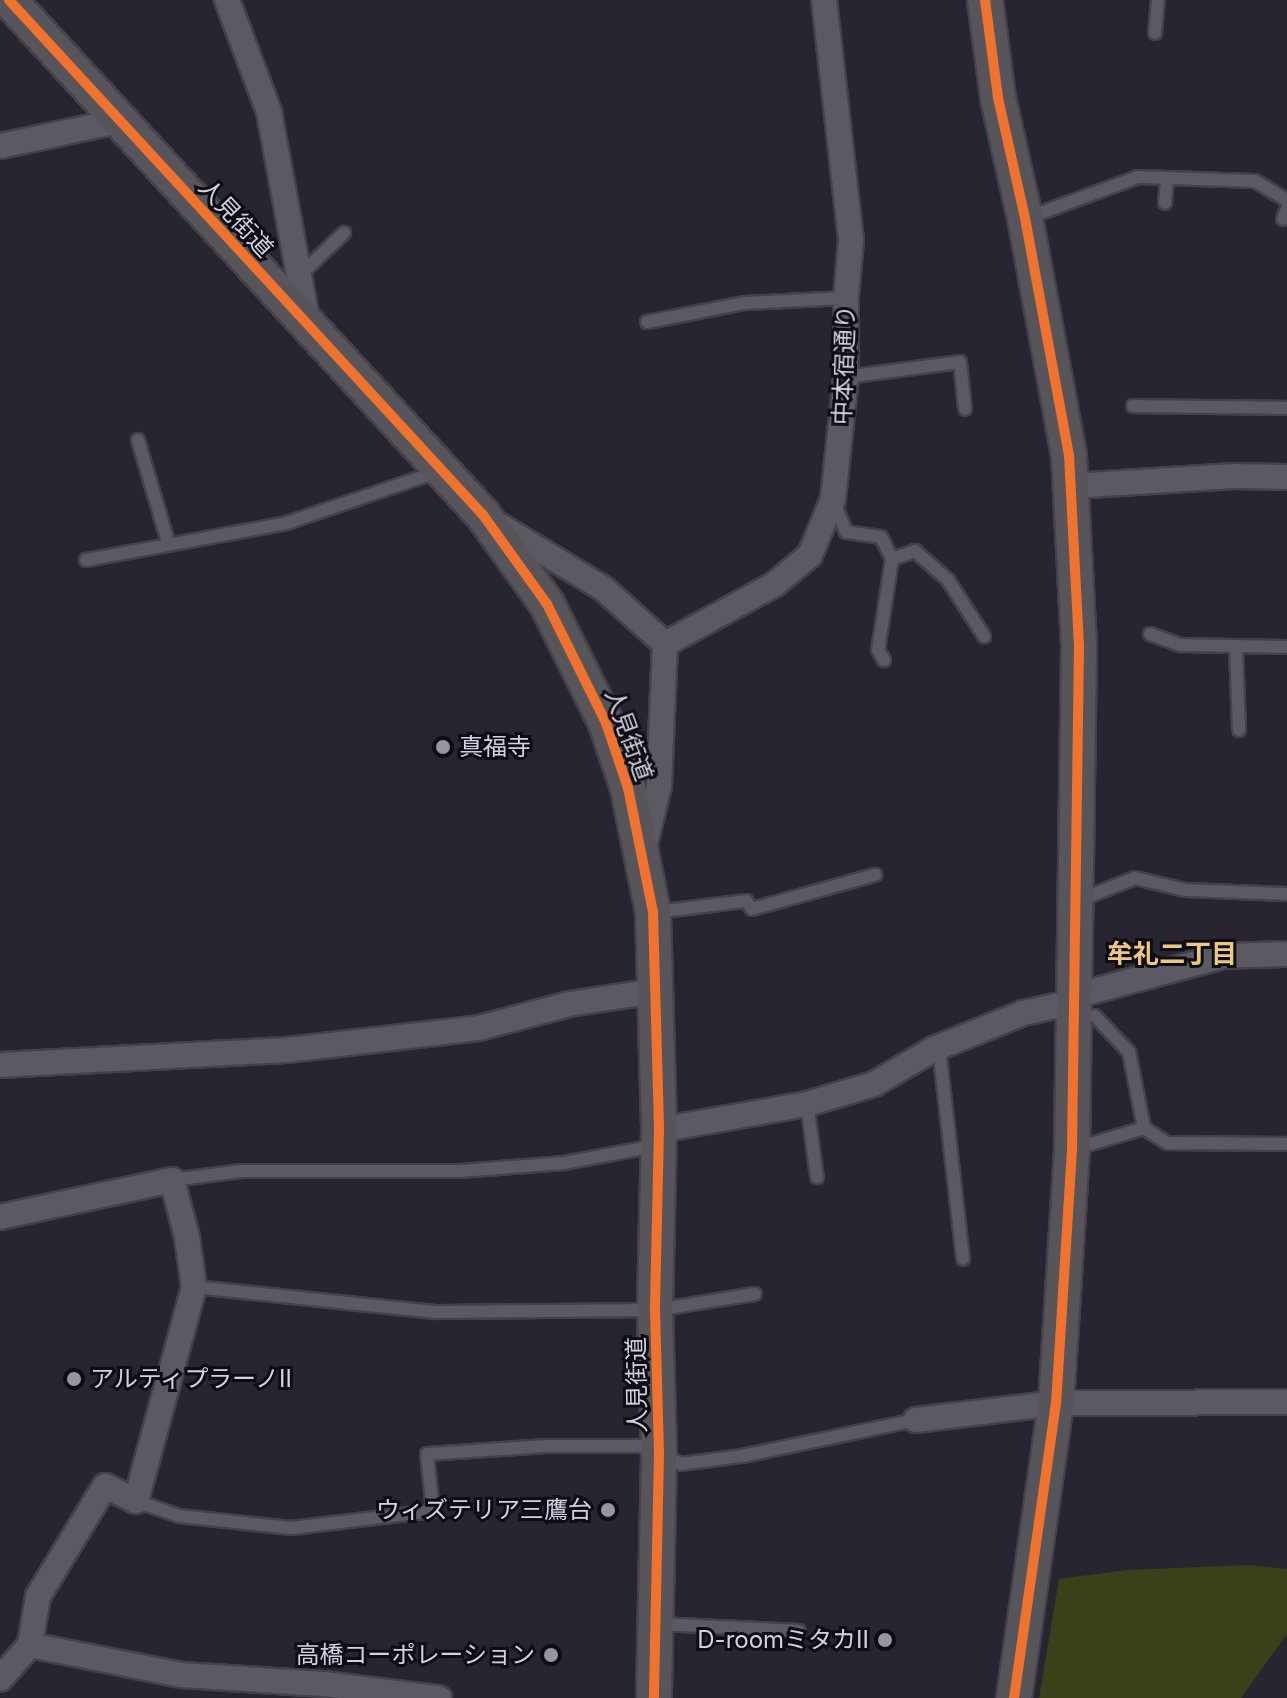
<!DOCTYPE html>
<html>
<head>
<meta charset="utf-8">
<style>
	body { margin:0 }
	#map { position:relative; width:1287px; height:1698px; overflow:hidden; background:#282530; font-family:Inter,"Noto Sans JP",sans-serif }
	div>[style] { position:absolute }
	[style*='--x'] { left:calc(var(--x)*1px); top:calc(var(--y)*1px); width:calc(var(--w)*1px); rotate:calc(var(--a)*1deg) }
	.green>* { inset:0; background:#394118 }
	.roads { filter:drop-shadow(2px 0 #43414c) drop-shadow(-2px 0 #43414c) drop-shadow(0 2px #43414c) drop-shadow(0 -2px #43414c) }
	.lane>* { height:12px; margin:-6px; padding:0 6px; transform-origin:6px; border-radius:6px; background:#5b5962 }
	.street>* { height:24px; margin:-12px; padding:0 12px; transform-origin:12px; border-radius:12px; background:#5b5962 }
	.secondary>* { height:34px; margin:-17px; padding:0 17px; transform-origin:17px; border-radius:17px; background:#58555a }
	.cycleway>* { height:10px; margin:-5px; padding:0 5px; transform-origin:5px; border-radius:5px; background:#ef722f }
	.dots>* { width:22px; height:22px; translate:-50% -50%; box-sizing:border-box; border:4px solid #0e0c15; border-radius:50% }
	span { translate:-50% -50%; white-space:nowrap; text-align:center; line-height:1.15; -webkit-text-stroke:6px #0e0c15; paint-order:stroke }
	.street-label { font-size:24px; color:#d3d1df }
	.poi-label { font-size:24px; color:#d3d1df }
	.left { translate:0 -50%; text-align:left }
	.right { translate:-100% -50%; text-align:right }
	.neighbourhood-label { font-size:26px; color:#eec881; font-weight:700 }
</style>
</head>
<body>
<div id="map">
	<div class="green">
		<i style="clip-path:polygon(1249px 1565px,1287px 1569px,1287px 1634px,1241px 1698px,1039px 1698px,1059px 1579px,1127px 1570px)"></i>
	</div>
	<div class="roads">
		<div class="lane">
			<i style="--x:1155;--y:33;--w:33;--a:-85"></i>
			<i style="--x:1165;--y:203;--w:25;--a:-85"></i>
			<i style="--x:1027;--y:218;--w:118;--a:-20.3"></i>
			<i style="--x:1138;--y:177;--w:117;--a:2"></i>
			<i style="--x:1255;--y:181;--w:37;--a:31"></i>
			<i style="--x:1283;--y:219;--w:11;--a:-68"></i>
			<i style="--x:300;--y:275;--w:61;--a:-43.7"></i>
			<i style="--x:647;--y:322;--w:100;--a:-11"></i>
			<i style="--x:745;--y:303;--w:101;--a:-2.8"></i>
			<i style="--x:846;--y:377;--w:115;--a:-7.5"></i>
			<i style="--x:960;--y:362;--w:47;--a:83.9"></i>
			<i style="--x:1133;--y:406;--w:154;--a:0.7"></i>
			<i style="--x:138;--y:440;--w:109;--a:73.6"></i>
			<i style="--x:834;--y:502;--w:32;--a:68"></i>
			<i style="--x:846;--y:532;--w:35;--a:8"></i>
			<i style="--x:881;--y:537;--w:25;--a:63"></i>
			<i style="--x:892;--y:559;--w:92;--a:98.7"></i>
			<i style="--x:878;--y:650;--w:12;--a:59"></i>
			<i style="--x:892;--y:559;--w:24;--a:-19"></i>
			<i style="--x:915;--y:551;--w:44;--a:41.3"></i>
			<i style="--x:948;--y:580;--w:67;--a:57.3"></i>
			<i style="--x:86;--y:560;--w:204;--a:-10.4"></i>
			<i style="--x:287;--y:523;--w:162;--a:-18.8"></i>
			<i style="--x:1150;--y:634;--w:33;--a:20"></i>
			<i style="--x:1181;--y:645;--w:106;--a:1.1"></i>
			<i style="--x:1236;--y:647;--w:83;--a:87.9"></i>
			<i style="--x:1077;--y:901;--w:62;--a:-21.6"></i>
			<i style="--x:1135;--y:878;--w:51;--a:13.5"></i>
			<i style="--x:1185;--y:890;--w:102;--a:2.2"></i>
			<i style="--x:656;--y:912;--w:91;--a:-7"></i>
			<i style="--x:746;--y:901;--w:10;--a:53"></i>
			<i style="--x:752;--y:909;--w:128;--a:-15.5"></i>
			<i style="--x:1095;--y:1016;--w:50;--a:46.6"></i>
			<i style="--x:1129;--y:1052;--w:77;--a:78.8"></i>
			<i style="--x:939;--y:1048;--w:212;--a:83.5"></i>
			<i style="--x:807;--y:1104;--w:74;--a:82.2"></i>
			<i style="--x:1074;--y:1149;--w:73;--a:-16.7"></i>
			<i style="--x:1144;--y:1128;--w:27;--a:33"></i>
			<i style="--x:1167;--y:1143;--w:120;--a:0.5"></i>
			<i style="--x:172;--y:1180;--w:70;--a:-7.4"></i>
			<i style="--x:241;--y:1171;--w:220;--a:0"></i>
			<i style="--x:461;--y:1171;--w:103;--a:-4.4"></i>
			<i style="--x:564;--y:1163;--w:93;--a:-10.6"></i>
			<i style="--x:194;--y:1287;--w:245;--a:5.9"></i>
			<i style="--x:438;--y:1312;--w:217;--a:-0.5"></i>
			<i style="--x:655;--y:1310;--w:101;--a:-9.1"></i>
			<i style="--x:136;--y:1501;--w:46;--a:19.2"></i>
			<i style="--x:179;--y:1516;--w:113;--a:6.1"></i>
			<i style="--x:291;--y:1528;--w:143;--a:-6.8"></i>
			<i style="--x:433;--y:1511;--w:57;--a:-96"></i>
			<i style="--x:427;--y:1454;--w:120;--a:-3.8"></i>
			<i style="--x:547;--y:1446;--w:94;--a:0"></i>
			<i style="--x:641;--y:1446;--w:44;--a:24.2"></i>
			<i style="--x:681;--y:1464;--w:62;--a:-7.5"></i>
			<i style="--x:742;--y:1456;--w:178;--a:-11.7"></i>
			<i style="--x:660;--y:1624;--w:139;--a:2.9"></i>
		</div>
		<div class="street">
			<i style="--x:227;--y:0;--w:120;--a:69.4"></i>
			<i style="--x:269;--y:112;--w:217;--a:79.6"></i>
			<i style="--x:0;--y:146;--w:122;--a:-11.9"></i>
			<i style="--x:1072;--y:486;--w:163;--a:-3.5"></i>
			<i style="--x:1235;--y:476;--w:52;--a:1.1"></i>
			<i style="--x:495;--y:523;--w:127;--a:31.2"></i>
			<i style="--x:604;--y:589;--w:82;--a:42"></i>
			<i style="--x:665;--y:644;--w:142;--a:92.4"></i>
			<i style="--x:659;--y:786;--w:64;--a:103.6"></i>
			<i style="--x:665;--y:644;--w:125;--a:-28.6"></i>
			<i style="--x:775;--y:584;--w:45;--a:-39.6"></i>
			<i style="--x:810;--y:555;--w:61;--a:-67.7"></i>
			<i style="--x:833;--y:499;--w:123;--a:-83.9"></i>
			<i style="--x:846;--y:377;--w:79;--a:-90"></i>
			<i style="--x:846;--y:298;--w:58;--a:-85.1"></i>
			<i style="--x:851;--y:240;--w:242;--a:-96.4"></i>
			<i style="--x:1075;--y:996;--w:153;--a:-15.1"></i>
			<i style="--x:1223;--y:956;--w:64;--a:-1.8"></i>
			<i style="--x:0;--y:1065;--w:287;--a:-3"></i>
			<i style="--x:287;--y:1050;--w:193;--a:-6.5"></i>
			<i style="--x:479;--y:1028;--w:93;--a:-14.9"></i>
			<i style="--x:569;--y:1004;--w:88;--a:-8.5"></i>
			<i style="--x:659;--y:1130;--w:150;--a:-10"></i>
			<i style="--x:807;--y:1104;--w:70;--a:-16.6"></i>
			<i style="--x:874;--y:1084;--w:69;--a:-30.3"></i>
			<i style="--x:934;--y:1049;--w:96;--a:-22"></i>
			<i style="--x:1023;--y:1013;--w:52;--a:-12.2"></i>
			<i style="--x:0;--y:1217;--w:176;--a:-12.1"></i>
			<i style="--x:172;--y:1180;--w:59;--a:75.3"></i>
			<i style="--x:187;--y:1237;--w:50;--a:82"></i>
			<i style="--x:194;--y:1287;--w:222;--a:105.2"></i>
			<i style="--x:136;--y:1501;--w:34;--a:-154"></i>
			<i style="--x:105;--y:1486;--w:129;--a:121.3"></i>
			<i style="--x:38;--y:1596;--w:50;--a:99.3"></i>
			<i style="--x:30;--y:1645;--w:45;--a:131.4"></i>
			<i style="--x:916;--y:1420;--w:141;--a:-6.9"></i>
			<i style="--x:1056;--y:1403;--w:231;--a:-0.2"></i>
			<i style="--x:30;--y:1645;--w:155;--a:11.2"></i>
			<i style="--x:182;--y:1675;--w:141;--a:3.7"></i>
			<i style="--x:323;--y:1684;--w:117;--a:6.9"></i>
		</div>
		<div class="secondary">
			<i style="--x:9;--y:0;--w:700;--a:47.37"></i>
			<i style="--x:483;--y:515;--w:110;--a:54.3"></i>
			<i style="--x:547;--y:604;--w:133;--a:63.6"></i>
			<i style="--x:606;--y:723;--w:69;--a:71.3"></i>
			<i style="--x:628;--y:788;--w:126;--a:78.6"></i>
			<i style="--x:653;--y:912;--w:218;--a:88.4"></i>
			<i style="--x:659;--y:1130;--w:180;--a:91.3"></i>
			<i style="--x:655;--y:1310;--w:144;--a:88.4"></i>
			<i style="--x:659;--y:1454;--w:244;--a:91.2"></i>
			<i style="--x:985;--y:0;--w:99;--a:82.4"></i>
			<i style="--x:998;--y:98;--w:123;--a:77.3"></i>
			<i style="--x:1025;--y:218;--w:241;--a:79.5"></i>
			<i style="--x:1069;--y:455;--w:192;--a:87"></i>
			<i style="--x:1079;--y:647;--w:503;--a:90.8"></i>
			<i style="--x:1072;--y:1150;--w:254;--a:93.6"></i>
			<i style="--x:1056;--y:1403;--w:298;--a:98.1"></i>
		</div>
	</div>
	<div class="cycleway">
		<i style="--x:9;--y:0;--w:700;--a:47.37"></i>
		<i style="--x:483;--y:515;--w:110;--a:54.3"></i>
		<i style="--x:547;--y:604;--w:133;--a:63.6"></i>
		<i style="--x:606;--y:723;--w:69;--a:71.3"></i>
		<i style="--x:628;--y:788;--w:126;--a:78.6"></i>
		<i style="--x:653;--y:912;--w:218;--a:88.4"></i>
		<i style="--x:659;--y:1130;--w:180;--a:91.3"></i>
		<i style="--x:655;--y:1310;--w:144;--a:88.4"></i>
		<i style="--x:659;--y:1454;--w:244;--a:91.2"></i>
		<i style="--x:985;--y:0;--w:99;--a:82.4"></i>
		<i style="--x:998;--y:98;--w:123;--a:77.3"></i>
		<i style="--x:1025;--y:218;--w:241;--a:79.5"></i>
		<i style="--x:1069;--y:455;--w:192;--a:87"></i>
		<i style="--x:1079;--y:647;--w:503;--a:90.8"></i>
		<i style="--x:1072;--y:1150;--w:254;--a:93.6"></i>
		<i style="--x:1056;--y:1403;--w:298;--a:98.1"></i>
	</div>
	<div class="dots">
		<i style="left:443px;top:747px;background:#9795a2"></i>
		<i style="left:74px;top:1379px;background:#9795a2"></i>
		<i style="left:608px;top:1510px;background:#9795a2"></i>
		<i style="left:885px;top:1640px;background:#9795a2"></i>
		<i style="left:551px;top:1655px;background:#9795a2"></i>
	</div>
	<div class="street-label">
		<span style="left:236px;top:218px;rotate:47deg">人見街道</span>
		<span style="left:844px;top:365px;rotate:-88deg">中本宿通り</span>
		<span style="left:629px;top:735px;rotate:70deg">人見街道</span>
		<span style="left:637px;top:1385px;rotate:-91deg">人見街道</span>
	</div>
	<div class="poi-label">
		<span class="left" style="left:459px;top:747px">真福寺</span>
		<span class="left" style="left:90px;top:1379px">アルティプラーノⅡ</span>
		<span class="right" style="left:592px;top:1510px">ウィズテリア三鷹台</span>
		<span class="right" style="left:869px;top:1640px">D-roomミタカⅡ</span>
		<span class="right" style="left:535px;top:1655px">高橋コーポレーション</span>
	</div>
	<div class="neighbourhood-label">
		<span style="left:1172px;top:954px">牟礼二丁目</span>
	</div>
</div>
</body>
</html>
